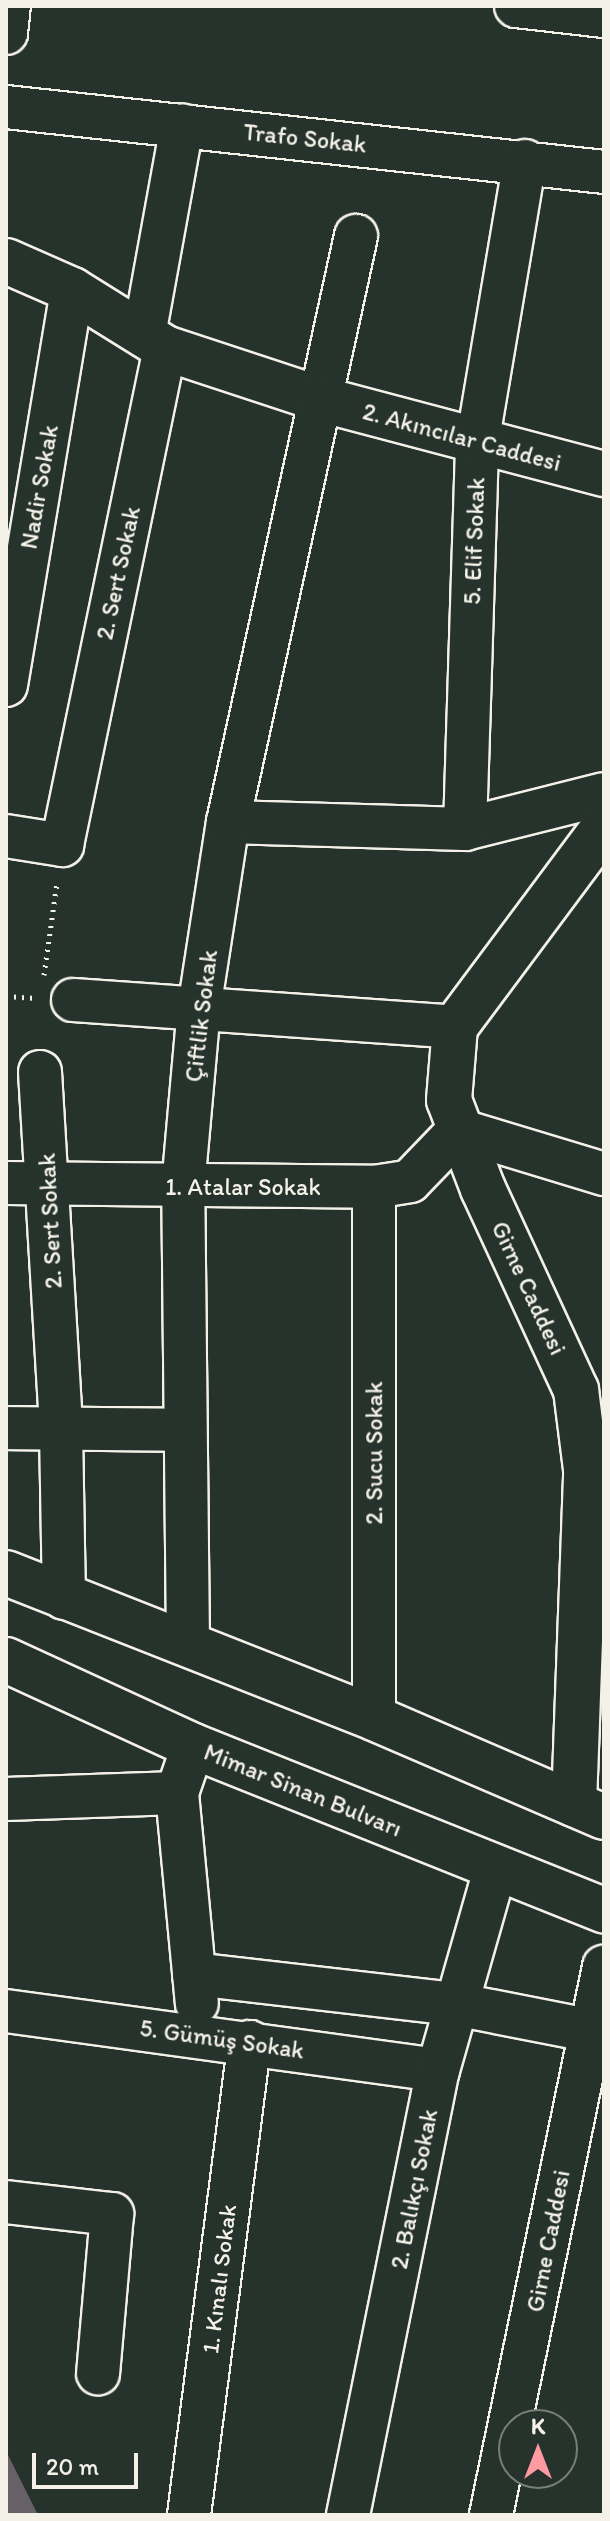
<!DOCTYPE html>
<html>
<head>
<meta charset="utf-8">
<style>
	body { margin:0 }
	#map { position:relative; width:610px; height:2521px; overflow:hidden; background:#26332d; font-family:Itim,sans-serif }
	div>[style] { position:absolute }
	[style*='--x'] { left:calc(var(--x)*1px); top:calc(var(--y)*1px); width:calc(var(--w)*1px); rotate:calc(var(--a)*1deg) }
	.building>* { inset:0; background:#686067 }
	.path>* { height:5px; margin-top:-2.5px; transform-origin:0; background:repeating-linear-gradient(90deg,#f4f1e8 0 2px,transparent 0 8px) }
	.roads { filter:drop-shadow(2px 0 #f4f1e8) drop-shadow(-2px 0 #f4f1e8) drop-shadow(0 2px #f4f1e8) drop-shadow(0 -2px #f4f1e8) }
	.street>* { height:42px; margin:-21px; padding:0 21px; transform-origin:21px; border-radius:21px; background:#26332d }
	.secondary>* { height:44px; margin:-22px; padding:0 22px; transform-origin:22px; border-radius:22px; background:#26332d }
	.primary>* { height:44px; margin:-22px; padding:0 22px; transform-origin:22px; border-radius:22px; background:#26332d }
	span { translate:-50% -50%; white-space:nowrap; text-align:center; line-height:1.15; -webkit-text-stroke:6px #26332d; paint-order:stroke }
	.street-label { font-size:24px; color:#f4f1e8 }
	.frame { position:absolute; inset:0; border:8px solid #f4f1e8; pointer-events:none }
	.north { position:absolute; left:498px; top:2409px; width:80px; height:80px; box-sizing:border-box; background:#26332d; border:2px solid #787f78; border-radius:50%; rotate:0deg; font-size:22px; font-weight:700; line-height:32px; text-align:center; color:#f4f1e8 }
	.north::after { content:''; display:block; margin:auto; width:28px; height:36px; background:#ff9aa2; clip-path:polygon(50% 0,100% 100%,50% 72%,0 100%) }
	.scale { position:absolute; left:32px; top:2453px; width:106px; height:36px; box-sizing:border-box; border:4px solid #f4f1e8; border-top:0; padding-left:10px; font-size:24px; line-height:28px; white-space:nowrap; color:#f4f1e8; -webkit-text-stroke:6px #26332d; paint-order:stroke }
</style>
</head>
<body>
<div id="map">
	<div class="building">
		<i style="clip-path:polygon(6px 2451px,38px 2515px,6px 2515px)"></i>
	</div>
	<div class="path">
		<i style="--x:44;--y:975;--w:94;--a:-82"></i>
		<i style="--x:6;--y:996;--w:30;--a:4"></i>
	</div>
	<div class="roads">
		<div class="street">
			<i style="--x:516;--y:6;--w:89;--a:6.5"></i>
			<i style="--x:6;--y:33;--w:27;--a:-84"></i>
			<i style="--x:6;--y:107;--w:602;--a:6.2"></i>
			<i style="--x:144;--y:335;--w:213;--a:-79.7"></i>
			<i style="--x:6;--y:685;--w:400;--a:-80.5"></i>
			<i style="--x:228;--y:822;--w:237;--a:1.7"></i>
			<i style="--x:465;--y:829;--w:143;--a:-14.1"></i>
			<i style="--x:465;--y:829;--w:385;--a:-88.2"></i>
			<i style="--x:477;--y:444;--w:287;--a:-80.4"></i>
			<i style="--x:6;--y:836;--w:57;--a:9.1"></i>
			<i style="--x:62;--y:845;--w:508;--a:-78.29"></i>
			<i style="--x:73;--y:1000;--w:383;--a:4"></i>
			<i style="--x:40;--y:1072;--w:358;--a:86.6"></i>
			<i style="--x:61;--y:1429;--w:169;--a:89"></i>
			<i style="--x:6;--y:1183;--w:368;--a:0.6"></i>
			<i style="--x:374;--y:1187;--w:36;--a:-9"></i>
			<i style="--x:410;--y:1181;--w:71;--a:-46.1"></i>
			<i style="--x:459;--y:1130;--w:152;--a:16.9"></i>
			<i style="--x:374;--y:1187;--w:531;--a:90"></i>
			<i style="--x:6;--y:1428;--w:179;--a:0.6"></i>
			<i style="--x:188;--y:1644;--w:457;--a:-90.6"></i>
			<i style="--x:183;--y:1187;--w:179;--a:-84.9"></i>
			<i style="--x:199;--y:1009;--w:189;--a:-81.2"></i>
			<i style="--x:228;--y:822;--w:600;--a:-77.68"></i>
			<i style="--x:177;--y:1793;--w:211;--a:84.6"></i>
			<i style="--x:6;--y:1799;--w:171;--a:-2"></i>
			<i style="--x:177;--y:1793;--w:28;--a:-71"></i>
			<i style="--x:194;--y:1974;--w:263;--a:6.6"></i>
			<i style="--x:455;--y:2004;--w:136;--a:11.1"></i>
			<i style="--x:6;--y:2011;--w:436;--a:7.8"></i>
			<i style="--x:6;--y:2202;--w:107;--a:6.5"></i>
			<i style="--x:112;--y:2214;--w:160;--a:95"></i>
			<i style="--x:189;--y:2515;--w:477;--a:-82.7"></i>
			<i style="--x:348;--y:2515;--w:454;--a:-78.6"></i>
			<i style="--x:438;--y:2070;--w:211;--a:-74.1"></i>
			<i style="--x:491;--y:2515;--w:560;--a:-78.35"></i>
		</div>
		<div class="secondary">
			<i style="--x:6;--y:261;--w:72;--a:23.7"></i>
			<i style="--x:72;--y:290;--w:110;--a:31.9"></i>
			<i style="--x:165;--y:348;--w:163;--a:18.2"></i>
			<i style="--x:320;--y:399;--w:294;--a:14.8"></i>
			<i style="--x:574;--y:1804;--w:335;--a:-87.9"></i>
			<i style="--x:586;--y:1469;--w:80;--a:-97.2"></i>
			<i style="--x:576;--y:1390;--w:221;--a:-114.8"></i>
			<i style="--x:483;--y:1189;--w:95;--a:-110.9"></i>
			<i style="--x:449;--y:1100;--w:73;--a:-85.3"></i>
			<i style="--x:455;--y:1027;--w:249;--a:-53.3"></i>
		</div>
		<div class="primary">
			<i style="--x:6;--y:1573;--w:396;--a:21.5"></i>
			<i style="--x:374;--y:1718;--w:250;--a:23.3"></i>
			<i style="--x:6;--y:1660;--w:206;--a:24.7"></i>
			<i style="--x:193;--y:1746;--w:443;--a:21.8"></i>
		</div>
	</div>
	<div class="street-label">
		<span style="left:305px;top:138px;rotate:6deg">Trafo Sokak</span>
		<span style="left:462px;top:437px;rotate:15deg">2. Akıncılar Caddesi</span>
		<span style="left:39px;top:487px;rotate:-80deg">Nadir Sokak</span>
		<span style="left:474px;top:541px;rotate:-88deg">5. Elif Sokak</span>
		<span style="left:118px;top:573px;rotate:-78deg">2. Sert Sokak</span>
		<span style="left:201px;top:1016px;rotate:-83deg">Çiftlik Sokak</span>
		<span style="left:243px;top:1187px">1. Atalar Sokak</span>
		<span style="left:50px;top:1221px;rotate:-93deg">2. Sert Sokak</span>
		<span style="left:529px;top:1288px;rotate:65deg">Girne Caddesi</span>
		<span style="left:374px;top:1453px;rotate:-90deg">2. Sucu Sokak</span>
		<span style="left:303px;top:1790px;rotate:22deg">Mimar Sinan Bulvarı</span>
		<span style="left:222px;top:2039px;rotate:8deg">5. Gümüş Sokak</span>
		<span style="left:414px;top:2189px;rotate:-79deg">2. Balıkçı Sokak</span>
		<span style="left:548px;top:2241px;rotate:-79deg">Girne Caddesi</span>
		<span style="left:219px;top:2279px;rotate:-83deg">1. Kınalı Sokak</span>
	</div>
	<div class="frame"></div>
	<div class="north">K</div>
	<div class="scale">20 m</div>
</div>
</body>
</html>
